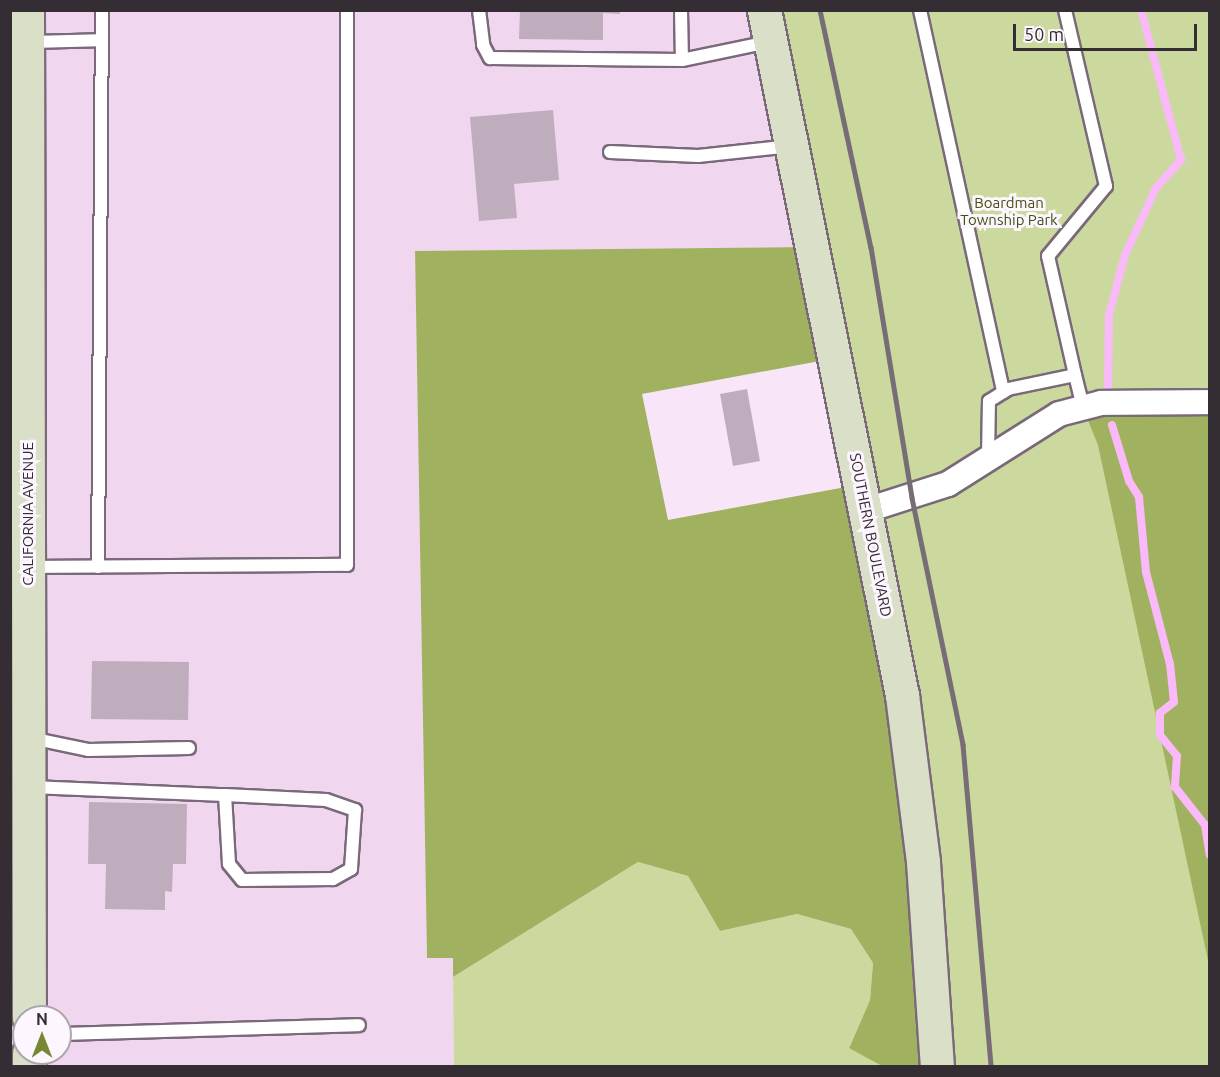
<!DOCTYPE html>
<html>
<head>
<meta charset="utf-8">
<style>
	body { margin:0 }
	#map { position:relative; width:1220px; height:1077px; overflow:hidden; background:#f9e5f8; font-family:Ubuntu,sans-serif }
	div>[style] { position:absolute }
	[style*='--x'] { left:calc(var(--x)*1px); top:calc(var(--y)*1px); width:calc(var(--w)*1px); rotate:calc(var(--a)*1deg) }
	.built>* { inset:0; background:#f0d6ee }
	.green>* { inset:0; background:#cbd99f }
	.forest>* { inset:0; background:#a0b25f }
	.stream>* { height:8px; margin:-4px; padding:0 4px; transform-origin:4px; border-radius:4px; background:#fab9f8 }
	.building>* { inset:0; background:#bfadbe }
	.roads { filter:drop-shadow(2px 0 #7a6979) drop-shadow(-2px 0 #7a6979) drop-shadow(0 2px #7a6979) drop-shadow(0 -2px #7a6979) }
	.lane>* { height:12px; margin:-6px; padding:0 6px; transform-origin:6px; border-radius:6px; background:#fff }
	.street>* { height:24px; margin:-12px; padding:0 12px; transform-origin:12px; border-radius:12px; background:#fff }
	.secondary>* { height:33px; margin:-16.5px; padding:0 16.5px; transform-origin:16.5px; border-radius:16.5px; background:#dae0c8 }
	.rail>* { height:4.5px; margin:-2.25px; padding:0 2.25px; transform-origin:2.25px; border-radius:2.25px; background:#786c77 }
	span { translate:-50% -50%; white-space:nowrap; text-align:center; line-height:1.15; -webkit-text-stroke:6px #fef6fe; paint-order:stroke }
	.park-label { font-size:15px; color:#445012 }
	.street-label { font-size:15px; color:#352d34 }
	.frame { position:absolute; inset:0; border:12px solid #352d34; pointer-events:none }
	.north { position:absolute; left:12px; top:1005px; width:60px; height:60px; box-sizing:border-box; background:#fef6fe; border:2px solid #aea6ad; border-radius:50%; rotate:0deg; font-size:16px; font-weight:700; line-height:24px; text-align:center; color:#352d34 }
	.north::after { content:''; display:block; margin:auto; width:21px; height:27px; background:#768736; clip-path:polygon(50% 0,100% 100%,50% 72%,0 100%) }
	.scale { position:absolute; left:1013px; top:24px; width:184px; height:27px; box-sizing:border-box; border:3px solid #352d34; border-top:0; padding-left:8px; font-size:18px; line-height:21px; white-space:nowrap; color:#352d34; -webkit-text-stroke:4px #fef6fe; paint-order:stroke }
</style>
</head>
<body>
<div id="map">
	<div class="built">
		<i style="clip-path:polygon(evenodd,10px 11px,764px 11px,813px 247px,415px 251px,427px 958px,453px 958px,454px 1066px,11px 1066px,10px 11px,24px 1017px,60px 1017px,60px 1053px,24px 1053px,24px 1017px)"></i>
	</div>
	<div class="green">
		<i style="clip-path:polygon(764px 11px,1209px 11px,1209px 1066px,937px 1066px,932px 960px)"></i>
		<i style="clip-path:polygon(638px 862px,688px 876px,720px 931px,797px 914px,851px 929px,873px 963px,870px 1000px,849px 1047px,882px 1066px,454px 1066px,453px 977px)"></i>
	</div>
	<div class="forest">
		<i style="clip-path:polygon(1208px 215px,1209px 215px,1209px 965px,1098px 445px,1083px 408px,1209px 402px)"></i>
		<i style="clip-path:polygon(813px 247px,836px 358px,642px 394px,668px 520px,862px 484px,937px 1066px,882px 1066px,849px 1048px,870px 1000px,873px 963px,851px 929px,797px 914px,720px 931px,688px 876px,638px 862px,453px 977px,453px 958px,427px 958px,415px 251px)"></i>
	</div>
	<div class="stream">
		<i style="--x:1108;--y:387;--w:72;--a:-89.2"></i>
		<i style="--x:1109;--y:315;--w:62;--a:-75.1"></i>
		<i style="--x:1125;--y:255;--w:74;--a:-65.2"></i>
		<i style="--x:1156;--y:188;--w:38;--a:-48"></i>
		<i style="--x:1181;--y:160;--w:155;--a:-104.9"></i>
		<i style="--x:1112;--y:425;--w:59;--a:73.1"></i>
		<i style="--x:1129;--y:481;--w:19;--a:58"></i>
		<i style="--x:1139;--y:497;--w:75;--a:84.7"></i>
		<i style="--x:1146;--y:572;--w:95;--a:75.4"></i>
		<i style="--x:1170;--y:664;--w:38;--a:84"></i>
		<i style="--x:1174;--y:702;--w:18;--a:142"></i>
		<i style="--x:1160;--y:713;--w:22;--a:90"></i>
		<i style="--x:1160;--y:735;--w:27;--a:51"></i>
		<i style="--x:1177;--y:756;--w:31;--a:94"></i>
		<i style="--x:1175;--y:787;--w:48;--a:51.7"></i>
		<i style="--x:1205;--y:825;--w:30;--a:81"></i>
	</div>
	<div class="building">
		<i style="clip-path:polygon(520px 10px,620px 10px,620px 14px,603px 13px,603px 40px,519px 39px)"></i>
		<i style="clip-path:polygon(553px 110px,559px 180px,514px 184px,517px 218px,479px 221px,470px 117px)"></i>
		<i style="clip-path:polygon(747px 389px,760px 461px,733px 466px,720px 394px)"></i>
		<i style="clip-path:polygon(92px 661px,189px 662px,188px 720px,91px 719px)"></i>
		<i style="clip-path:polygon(89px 802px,187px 804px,186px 864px,173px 864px,172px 892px,165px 891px,165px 910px,105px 909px,106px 864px,88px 864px)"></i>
	</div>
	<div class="roads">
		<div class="lane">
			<i style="--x:479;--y:10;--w:35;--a:83"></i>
			<i style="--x:483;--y:45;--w:15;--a:62"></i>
			<i style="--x:490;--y:58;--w:192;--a:0.6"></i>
			<i style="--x:681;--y:10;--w:50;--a:88.9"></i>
			<i style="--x:682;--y:60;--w:89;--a:-11.7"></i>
			<i style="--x:920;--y:10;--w:391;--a:77.7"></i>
			<i style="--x:1065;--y:10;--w:181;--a:76.9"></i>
			<i style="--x:1106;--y:186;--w:91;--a:129.6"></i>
			<i style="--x:1048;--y:256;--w:122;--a:77.2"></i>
			<i style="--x:28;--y:42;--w:74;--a:-1.5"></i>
			<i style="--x:610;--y:152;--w:88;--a:2.6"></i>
			<i style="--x:698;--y:156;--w:94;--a:-6.1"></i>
			<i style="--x:988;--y:457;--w:56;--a:-89"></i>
			<i style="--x:989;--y:401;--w:22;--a:-32"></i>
			<i style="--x:1008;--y:389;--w:68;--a:-11.8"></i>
			<i style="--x:1075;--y:375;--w:34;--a:76"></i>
			<i style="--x:31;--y:567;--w:316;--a:-0.4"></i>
			<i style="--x:347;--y:565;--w:555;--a:-90"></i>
			<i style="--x:98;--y:567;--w:557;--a:-89.59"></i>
			<i style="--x:31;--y:738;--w:58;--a:11.9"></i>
			<i style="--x:88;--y:750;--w:101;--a:-1.1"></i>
			<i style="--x:31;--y:787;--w:194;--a:2.4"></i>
			<i style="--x:225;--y:795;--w:101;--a:2.8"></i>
			<i style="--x:326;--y:800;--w:31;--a:19"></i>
			<i style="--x:355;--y:810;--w:59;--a:93.9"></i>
			<i style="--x:351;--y:869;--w:21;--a:151"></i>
			<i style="--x:333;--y:879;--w:91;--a:179.4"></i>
			<i style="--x:242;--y:880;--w:21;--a:-129"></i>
			<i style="--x:229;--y:864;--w:69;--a:-93.3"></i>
			<i style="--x:60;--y:1034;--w:299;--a:-1.7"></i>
		</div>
		<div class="street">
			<i style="--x:867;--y:510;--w:85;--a:-17.8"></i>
			<i style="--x:948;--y:484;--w:131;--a:-32.2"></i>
			<i style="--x:1059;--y:414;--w:43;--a:-14.7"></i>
			<i style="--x:1101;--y:403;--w:109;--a:-0.5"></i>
		</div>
		<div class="secondary">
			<i style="--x:27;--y:10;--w:1007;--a:89.89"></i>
			<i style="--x:764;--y:10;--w:699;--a:78.61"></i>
			<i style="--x:902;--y:695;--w:168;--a:82.8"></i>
			<i style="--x:923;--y:862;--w:204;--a:86.1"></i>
			<i style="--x:29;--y:1066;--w:13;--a:-90"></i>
		</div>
	</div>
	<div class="rail">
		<i style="--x:820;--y:10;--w:242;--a:77.9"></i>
		<i style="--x:871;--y:247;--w:254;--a:80.7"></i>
		<i style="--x:912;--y:498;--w:252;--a:78.3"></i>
		<i style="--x:963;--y:745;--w:322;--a:85"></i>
	</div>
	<div class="park-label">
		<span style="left:1009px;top:211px">Boardman<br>Township Park</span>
	</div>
	<div class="street-label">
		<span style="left:28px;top:514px;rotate:-90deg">CALIFORNIA AVENUE</span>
		<span style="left:871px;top:535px;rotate:79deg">SOUTHERN BOULEVARD</span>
	</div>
	<div class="frame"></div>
	<div class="north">N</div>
	<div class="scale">50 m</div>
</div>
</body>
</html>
